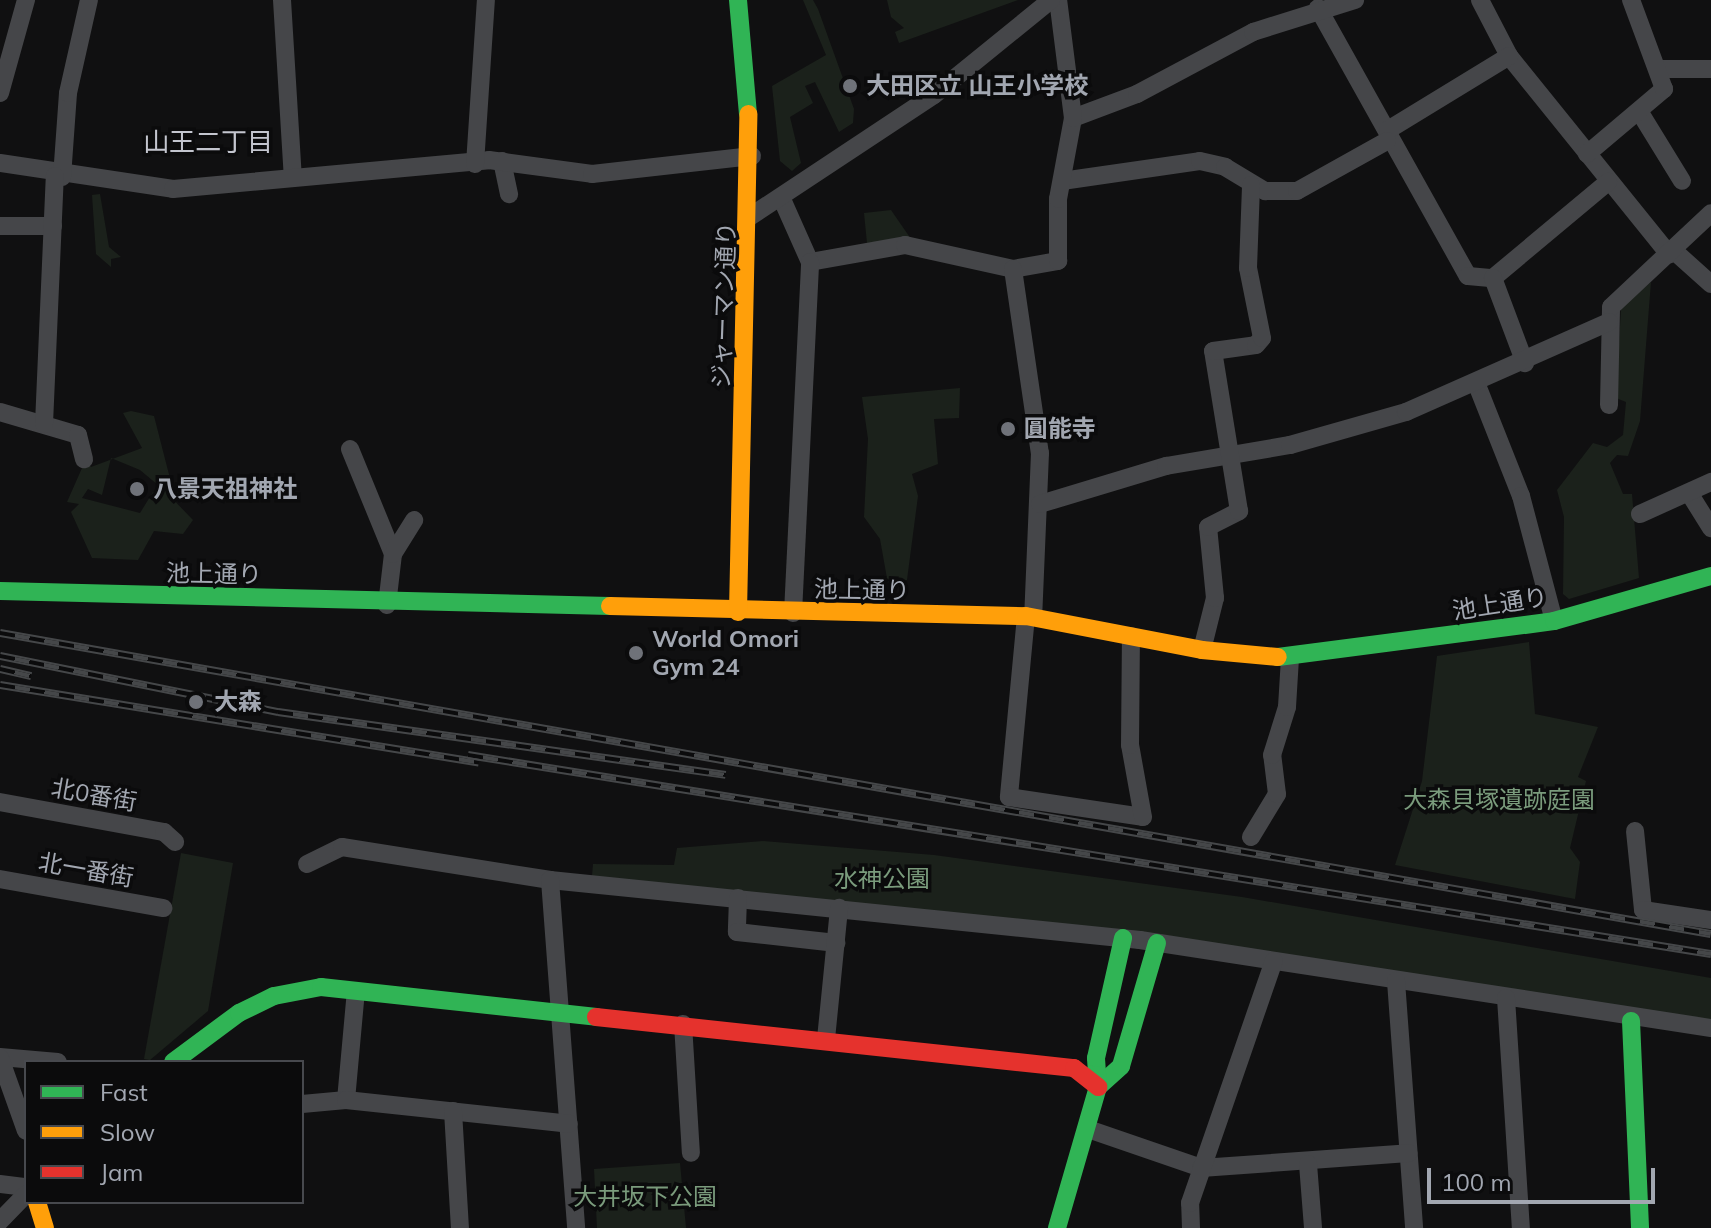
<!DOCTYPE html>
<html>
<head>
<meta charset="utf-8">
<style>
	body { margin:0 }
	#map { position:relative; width:1711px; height:1228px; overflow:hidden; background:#101011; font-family:Mulish,"Noto Sans JP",sans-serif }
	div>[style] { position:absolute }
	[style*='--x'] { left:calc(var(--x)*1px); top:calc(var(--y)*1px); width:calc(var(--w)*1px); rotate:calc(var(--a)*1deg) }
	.green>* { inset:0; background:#1b211b }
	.street>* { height:18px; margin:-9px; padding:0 9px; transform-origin:9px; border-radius:9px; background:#454649 }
	.fast>* { height:18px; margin:-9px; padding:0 9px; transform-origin:9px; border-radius:9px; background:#30b455 }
	.slow>* { height:18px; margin:-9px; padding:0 9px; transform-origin:9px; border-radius:9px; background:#ff9f0a }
	.jam>* { height:18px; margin:-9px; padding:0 9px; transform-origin:9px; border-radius:9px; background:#e5322d }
	.rail>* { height:8px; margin-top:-4px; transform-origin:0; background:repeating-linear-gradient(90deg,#0b0b0c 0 15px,#454749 0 30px); box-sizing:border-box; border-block:2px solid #454749 }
	.dots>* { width:22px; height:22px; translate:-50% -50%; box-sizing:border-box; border:4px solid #0b0b0c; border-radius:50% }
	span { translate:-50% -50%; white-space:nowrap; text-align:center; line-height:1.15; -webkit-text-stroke:7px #0b0b0c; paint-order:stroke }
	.poi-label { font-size:24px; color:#a2a7b1; font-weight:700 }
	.left { translate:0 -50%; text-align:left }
	.street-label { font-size:24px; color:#a2a7b1 }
	.park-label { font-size:24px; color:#7a9b7c }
	.neighbourhood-label { font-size:26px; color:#c3c5ce }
	.legend { position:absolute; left:24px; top:1060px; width:280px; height:144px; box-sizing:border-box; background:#0b0b0c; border:2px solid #47494e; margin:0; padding:10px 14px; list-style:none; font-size:24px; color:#a2a7b1 }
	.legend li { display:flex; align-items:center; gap:16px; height:40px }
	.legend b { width:40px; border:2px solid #47494e }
	.scale { position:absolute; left:1427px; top:1168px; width:228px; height:36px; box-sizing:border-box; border:4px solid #a2a7b1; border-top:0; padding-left:10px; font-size:24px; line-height:28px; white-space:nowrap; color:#a2a7b1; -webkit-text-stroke:6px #0b0b0c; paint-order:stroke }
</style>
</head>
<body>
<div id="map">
	<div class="green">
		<i style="clip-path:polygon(803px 0,813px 0,818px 9px,854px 109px,853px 123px,839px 132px,815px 82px,805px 86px,813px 103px,790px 117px,801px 163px,792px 171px,780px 161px,772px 86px,826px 55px)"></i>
		<i style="clip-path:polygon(887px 0,1018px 0,899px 43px,895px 32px,904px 28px,891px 17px)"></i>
		<i style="clip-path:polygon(100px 194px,109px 247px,121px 257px,111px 259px,111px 267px,96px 254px,92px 195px)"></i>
		<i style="clip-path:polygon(891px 210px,911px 239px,867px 243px,864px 213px)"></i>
		<i style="clip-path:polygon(1651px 282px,1640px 421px,1628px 456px,1617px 455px,1610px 463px,1623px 494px,1632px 494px,1639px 578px,1569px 599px,1563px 594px,1564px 517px,1557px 490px,1593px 443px,1607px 447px,1623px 435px,1626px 402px,1616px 398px,1621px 308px)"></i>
		<i style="clip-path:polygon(960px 388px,959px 418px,934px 419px,938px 464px,912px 474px,918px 496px,907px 580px,888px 584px,880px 539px,864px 517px,868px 439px,862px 397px)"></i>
		<i style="clip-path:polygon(evenodd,131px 411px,154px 416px,174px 494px,166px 492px,193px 520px,183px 534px,154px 531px,138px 560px,92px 558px,71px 512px,79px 504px,67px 502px,86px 459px,91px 467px,142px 448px,123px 413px,131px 411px,111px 458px,140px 470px,164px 490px,153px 492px,140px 513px,82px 498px,88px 489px,102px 495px,111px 458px)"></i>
		<i style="clip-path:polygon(1529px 642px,1535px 714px,1598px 727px,1578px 777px,1586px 781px,1570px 848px,1580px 862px,1575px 899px,1395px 865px,1422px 781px,1437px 656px)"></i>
		<i style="clip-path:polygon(763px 841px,934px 855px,1242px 897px,1711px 978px,1711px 1025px,592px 876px,593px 864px,674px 865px,677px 848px)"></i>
		<i style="clip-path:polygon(181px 853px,233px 863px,208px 1011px,150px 1060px,144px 1059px)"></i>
		<i style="clip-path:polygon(680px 1163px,686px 1228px,597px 1228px,594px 1169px)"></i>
	</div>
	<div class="street">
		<i style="--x:282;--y:0;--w:178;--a:86.5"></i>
		<i style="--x:1480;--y:0;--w:63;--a:62.6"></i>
		<i style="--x:1509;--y:56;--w:255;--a:51.1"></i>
		<i style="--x:1318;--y:8;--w:307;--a:60.8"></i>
		<i style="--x:1468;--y:276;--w:25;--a:5"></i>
		<i style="--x:1493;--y:278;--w:150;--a:-39.9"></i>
		<i style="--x:1658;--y:69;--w:53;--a:0"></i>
		<i style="--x:0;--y:93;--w:97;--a:-74.4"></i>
		<i style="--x:1639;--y:111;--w:82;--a:58.4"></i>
		<i style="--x:1073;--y:118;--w:68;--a:-20.6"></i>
		<i style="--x:1137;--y:94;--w:132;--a:-28.1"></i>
		<i style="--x:1253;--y:32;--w:107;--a:-17.4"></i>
		<i style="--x:1388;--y:130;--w:142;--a:-31.4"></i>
		<i style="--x:1587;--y:154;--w:101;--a:-40.2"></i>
		<i style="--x:1664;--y:89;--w:95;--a:-110.3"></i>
		<i style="--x:502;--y:161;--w:34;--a:78"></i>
		<i style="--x:0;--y:163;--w:175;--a:8.5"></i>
		<i style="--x:173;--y:189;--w:317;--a:-5.2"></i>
		<i style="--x:489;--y:160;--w:104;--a:7.7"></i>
		<i style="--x:592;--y:174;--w:161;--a:-6.4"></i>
		<i style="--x:475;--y:164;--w:164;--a:-86.2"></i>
		<i style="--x:62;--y:177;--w:84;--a:-85.9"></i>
		<i style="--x:68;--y:93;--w:95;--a:-77.3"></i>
		<i style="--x:1062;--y:181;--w:139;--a:-8.2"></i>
		<i style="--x:1200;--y:161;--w:26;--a:13"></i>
		<i style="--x:1225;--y:167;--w:47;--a:31"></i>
		<i style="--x:1265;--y:191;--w:32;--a:0"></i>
		<i style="--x:1297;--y:191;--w:103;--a:-29.1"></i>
		<i style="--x:781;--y:197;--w:71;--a:66"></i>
		<i style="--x:810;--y:262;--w:97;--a:-10.1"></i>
		<i style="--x:905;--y:245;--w:111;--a:12.5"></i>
		<i style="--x:1013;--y:269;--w:46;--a:-10.1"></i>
		<i style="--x:1058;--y:261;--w:62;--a:-90"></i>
		<i style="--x:1058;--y:199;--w:82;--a:-79.5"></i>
		<i style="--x:1073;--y:118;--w:119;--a:-97.2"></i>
		<i style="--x:751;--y:216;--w:219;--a:-33.5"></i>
		<i style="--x:934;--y:95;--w:151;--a:-39.1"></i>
		<i style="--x:0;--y:226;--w:53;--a:0"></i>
		<i style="--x:1673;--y:250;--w:51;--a:41.8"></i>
		<i style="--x:1013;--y:269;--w:186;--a:81.7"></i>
		<i style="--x:1040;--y:453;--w:164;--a:92.4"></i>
		<i style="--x:1493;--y:278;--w:91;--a:69.4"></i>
		<i style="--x:1477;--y:385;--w:119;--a:68.4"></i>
		<i style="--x:1521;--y:496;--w:129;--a:75.2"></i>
		<i style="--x:1609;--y:405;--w:98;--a:-88.8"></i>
		<i style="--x:1611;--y:307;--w:137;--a:-43.2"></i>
		<i style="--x:0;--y:412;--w:81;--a:16.4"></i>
		<i style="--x:78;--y:435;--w:25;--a:76"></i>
		<i style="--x:44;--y:424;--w:248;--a:-87.5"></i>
		<i style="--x:350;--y:449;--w:113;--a:67.7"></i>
		<i style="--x:1691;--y:496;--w:38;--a:58"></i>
		<i style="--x:1040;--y:504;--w:132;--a:-16.8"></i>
		<i style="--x:1166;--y:466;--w:126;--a:-9.6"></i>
		<i style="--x:1290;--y:445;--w:121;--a:-15.9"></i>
		<i style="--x:1406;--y:412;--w:222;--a:-23.9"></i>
		<i style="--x:1640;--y:514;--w:78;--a:-24.3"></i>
		<i style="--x:387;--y:605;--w:51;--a:-83.3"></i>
		<i style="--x:393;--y:554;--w:40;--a:-58"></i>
		<i style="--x:793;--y:613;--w:351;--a:-87.2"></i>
		<i style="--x:1026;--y:616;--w:182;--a:95.4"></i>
		<i style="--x:1009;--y:797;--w:135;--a:8.5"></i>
		<i style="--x:1143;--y:817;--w:73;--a:-100.2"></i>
		<i style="--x:1130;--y:745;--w:109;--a:-89.5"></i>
		<i style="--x:1202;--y:650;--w:54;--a:-76"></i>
		<i style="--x:1215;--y:598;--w:71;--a:-95.6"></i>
		<i style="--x:1208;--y:527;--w:35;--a:-27"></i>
		<i style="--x:1239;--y:511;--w:162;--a:-99.2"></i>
		<i style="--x:1213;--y:351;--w:43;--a:-7.9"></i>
		<i style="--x:1256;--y:345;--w:9;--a:-49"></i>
		<i style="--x:1262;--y:338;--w:71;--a:-101.3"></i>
		<i style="--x:1248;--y:268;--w:83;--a:-87.9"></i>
		<i style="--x:0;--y:802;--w:167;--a:10.4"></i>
		<i style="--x:164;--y:832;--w:15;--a:42"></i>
		<i style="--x:1635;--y:831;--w:79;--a:84.2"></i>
		<i style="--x:1643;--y:910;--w:69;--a:8.4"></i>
		<i style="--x:1251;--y:837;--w:50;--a:-58.8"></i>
		<i style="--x:1277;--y:794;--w:39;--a:-97"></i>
		<i style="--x:1272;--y:755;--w:50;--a:-72.6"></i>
		<i style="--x:1287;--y:707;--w:49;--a:-86.5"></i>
		<i style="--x:307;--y:864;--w:39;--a:-26"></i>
		<i style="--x:342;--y:847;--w:211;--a:9"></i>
		<i style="--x:550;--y:880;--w:593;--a:5.81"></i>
		<i style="--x:1140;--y:940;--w:578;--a:8.76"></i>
		<i style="--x:0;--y:879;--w:166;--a:10.1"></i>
		<i style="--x:550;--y:880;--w:349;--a:85.7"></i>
		<i style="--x:738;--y:898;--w:34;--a:92"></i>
		<i style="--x:737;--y:932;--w:100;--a:6.3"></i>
		<i style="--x:1396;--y:981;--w:248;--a:85.8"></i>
		<i style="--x:1506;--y:998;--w:230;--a:86.3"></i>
		<i style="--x:683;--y:1024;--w:129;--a:86.5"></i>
		<i style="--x:826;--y:1039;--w:132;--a:-84.3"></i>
		<i style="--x:0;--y:1057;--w:58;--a:4.9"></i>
		<i style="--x:0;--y:1058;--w:77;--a:70.4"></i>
		<i style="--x:346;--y:1100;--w:109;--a:-84.8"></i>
		<i style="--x:302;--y:1104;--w:44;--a:-5.2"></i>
		<i style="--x:346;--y:1100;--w:224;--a:6.1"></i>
		<i style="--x:453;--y:1111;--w:117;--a:86.6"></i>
		<i style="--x:1088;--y:1129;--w:120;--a:19"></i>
		<i style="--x:1201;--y:1168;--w:208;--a:-4.1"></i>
		<i style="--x:1308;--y:1164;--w:64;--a:85.5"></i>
		<i style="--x:0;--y:1184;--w:26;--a:7"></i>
		<i style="--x:0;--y:1221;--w:37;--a:-46"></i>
		<i style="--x:1191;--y:1228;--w:25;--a:-92"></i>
		<i style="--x:1190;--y:1203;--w:256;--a:-70.9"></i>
	</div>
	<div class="fast">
		<i style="--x:738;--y:0;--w:114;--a:85"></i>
		<i style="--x:0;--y:591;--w:610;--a:1.41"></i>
		<i style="--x:1278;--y:657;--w:278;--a:-7.4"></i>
		<i style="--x:1554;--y:621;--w:163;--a:-16"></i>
		<i style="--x:1631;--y:1021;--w:207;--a:87.5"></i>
		<i style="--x:173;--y:1062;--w:82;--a:-36.6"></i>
		<i style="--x:239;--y:1013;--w:39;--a:-26"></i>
		<i style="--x:274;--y:996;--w:48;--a:-10.8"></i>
		<i style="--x:321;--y:987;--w:277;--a:6.2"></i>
		<i style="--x:1098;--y:1087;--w:31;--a:-42"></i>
		<i style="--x:1121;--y:1066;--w:128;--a:-73.7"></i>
		<i style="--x:1057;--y:1228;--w:147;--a:-73.8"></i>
		<i style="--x:1098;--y:1087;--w:29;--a:-94"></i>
		<i style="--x:1096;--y:1058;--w:123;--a:-77.3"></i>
	</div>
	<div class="slow">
		<i style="--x:610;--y:606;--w:416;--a:1.4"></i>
		<i style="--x:1026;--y:616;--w:179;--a:10.9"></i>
		<i style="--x:1202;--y:650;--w:76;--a:5.3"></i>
		<i style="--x:738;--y:612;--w:498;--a:-88.8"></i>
		<i style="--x:37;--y:1202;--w:27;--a:73"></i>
	</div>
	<div class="jam">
		<i style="--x:596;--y:1017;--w:481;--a:6.1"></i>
		<i style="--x:1074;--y:1068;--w:31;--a:38"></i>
	</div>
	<div class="rail">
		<i style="--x:0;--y:633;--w:1737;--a:9.98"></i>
		<i style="--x:0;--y:656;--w:284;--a:11.4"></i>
		<i style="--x:278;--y:712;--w:452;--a:8"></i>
		<i style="--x:0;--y:669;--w:32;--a:13"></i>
		<i style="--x:0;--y:685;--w:485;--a:9.2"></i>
		<i style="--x:468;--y:755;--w:1259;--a:9.1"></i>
	</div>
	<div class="dots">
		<i style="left:850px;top:86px;background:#6f7279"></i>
		<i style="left:1008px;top:429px;background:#6f7279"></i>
		<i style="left:137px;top:489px;background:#6f7279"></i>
		<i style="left:636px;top:653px;background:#6f7279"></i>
		<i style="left:196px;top:702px;background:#6f7279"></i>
	</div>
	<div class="poi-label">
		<span class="left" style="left:866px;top:86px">大田区立 山王小学校</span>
		<span class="left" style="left:1024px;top:429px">圓能寺</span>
		<span class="left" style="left:153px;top:489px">八景天祖神社</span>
		<span class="left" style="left:652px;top:653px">World Omori<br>Gym 24</span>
		<span class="left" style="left:214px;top:702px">大森</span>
	</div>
	<div class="street-label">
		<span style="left:724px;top:305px;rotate:-88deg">ジャーマン通り</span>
		<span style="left:214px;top:574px;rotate:1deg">池上通り</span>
		<span style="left:862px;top:590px;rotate:1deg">池上通り</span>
		<span style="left:1500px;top:604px;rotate:-9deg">池上通り</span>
		<span style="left:94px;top:795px;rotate:10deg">北0番街</span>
		<span style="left:86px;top:870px;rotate:10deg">北一番街</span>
	</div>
	<div class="park-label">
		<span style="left:1499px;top:800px">大森貝塚遺跡庭園</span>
		<span style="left:882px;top:879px">水神公園</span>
		<span style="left:645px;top:1197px">大井坂下公園</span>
	</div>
	<div class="neighbourhood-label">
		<span style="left:208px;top:142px">山王二丁目</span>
	</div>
	<ul class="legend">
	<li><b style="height:10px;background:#30b455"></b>Fast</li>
	<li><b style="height:10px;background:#ff9f0a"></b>Slow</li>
	<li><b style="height:10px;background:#e5322d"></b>Jam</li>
	</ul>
	<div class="scale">100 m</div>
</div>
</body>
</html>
